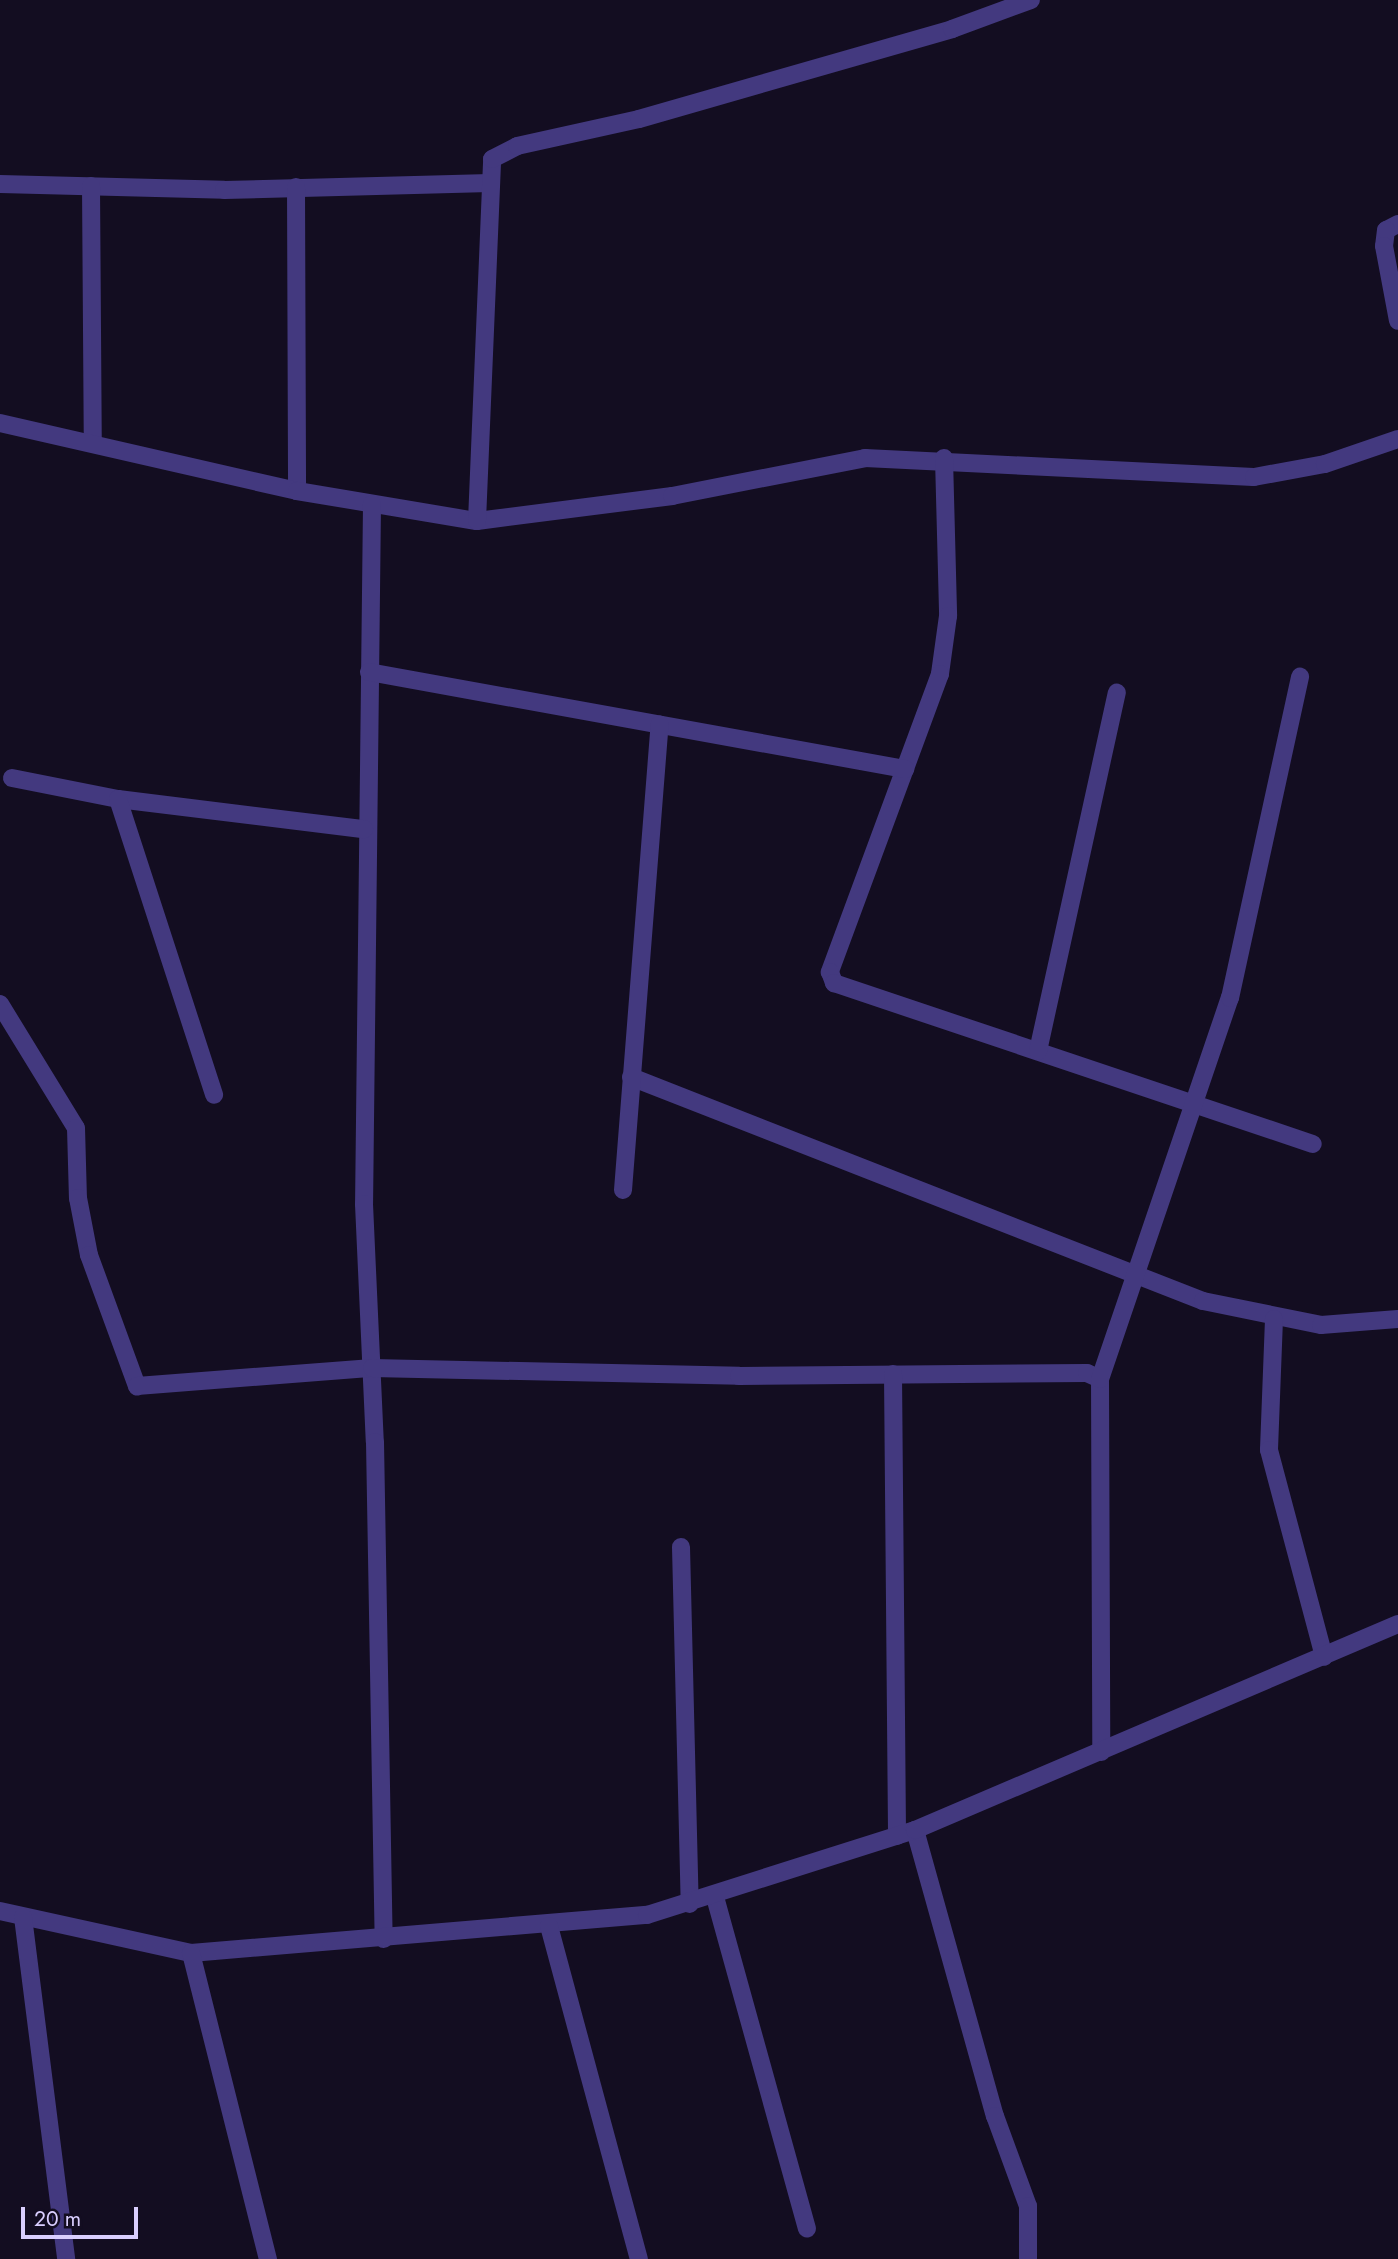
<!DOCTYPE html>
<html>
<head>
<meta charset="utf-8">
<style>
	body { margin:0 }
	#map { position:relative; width:1398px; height:2259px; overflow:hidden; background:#130d21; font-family:Jost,sans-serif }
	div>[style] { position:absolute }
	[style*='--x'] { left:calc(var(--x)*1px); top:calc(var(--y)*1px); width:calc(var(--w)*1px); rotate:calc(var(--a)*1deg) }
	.minor>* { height:18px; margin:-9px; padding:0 9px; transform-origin:9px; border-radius:9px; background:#43397f }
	span { translate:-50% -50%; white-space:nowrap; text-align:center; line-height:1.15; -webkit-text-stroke:5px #130d21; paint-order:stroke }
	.scale { position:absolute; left:21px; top:2207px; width:117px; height:32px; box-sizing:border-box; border:4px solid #d9cefe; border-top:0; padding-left:9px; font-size:21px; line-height:24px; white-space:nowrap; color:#d9cefe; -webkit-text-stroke:5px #130d21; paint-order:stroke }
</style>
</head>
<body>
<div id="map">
	<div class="minor">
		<i style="--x:0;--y:184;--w:224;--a:1.5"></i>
		<i style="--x:224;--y:190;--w:266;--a:-1.5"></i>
		<i style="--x:91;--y:186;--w:257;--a:89.6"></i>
		<i style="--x:296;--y:187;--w:304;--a:89.8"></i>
		<i style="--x:1398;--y:224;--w:13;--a:153"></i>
		<i style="--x:1386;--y:230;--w:16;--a:97"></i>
		<i style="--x:1384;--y:246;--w:76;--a:79.4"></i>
		<i style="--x:0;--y:423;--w:305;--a:12.9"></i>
		<i style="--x:297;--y:491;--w:182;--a:9.5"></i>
		<i style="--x:477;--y:521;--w:197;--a:-7.3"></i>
		<i style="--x:672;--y:496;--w:197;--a:-11.1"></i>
		<i style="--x:865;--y:458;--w:389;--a:2.8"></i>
		<i style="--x:1254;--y:477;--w:72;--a:-10.4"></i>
		<i style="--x:1325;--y:464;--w:77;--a:-18.9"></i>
		<i style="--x:944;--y:458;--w:158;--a:88.5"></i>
		<i style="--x:948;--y:616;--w:59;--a:97.9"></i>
		<i style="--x:940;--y:674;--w:318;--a:110.3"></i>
		<i style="--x:830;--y:972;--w:12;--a:70"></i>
		<i style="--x:834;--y:983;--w:505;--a:18.58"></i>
		<i style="--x:372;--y:504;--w:700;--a:90.65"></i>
		<i style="--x:364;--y:1204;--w:238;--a:87.4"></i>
		<i style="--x:375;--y:1442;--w:497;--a:89"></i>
		<i style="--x:477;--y:521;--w:362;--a:-87.6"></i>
		<i style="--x:492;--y:159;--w:28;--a:-27"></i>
		<i style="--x:517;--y:146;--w:125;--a:-12.5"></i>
		<i style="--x:639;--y:119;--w:326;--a:-16"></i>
		<i style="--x:952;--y:29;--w:84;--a:-20.2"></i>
		<i style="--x:369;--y:672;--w:545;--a:10.26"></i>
		<i style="--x:12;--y:778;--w:108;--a:11.2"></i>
		<i style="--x:118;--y:799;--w:248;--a:7"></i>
		<i style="--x:118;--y:799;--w:311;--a:72"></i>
		<i style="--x:0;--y:1004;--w:145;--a:58.5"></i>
		<i style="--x:76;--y:1128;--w:70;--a:88.4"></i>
		<i style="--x:78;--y:1198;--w:58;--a:79.1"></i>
		<i style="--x:89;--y:1255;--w:140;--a:69.9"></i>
		<i style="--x:137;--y:1386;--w:236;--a:-4.4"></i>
		<i style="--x:372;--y:1368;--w:367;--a:1.2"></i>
		<i style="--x:739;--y:1376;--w:348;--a:-0.5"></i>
		<i style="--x:1087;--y:1373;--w:14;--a:25"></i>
		<i style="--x:1100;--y:1379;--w:373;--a:89.8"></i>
		<i style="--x:1038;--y:1051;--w:367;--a:-77.6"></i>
		<i style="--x:631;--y:1077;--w:614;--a:21.39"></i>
		<i style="--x:1203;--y:1301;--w:120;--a:11.5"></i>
		<i style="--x:1321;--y:1325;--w:77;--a:-4.5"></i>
		<i style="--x:623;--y:1190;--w:467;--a:-85.5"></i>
		<i style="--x:1274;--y:1319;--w:131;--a:92.2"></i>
		<i style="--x:1269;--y:1450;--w:214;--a:75.1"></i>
		<i style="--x:893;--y:1374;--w:462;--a:89.5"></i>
		<i style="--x:1100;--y:1379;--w:403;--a:-71.2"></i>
		<i style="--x:1230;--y:998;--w:329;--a:-77.7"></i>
		<i style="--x:681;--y:1547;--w:357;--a:88.6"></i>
		<i style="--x:915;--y:1830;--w:297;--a:74.4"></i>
		<i style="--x:995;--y:2116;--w:96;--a:69.9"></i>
		<i style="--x:1028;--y:2206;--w:53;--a:90"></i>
		<i style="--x:715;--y:1897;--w:344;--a:74.5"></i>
		<i style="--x:0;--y:1911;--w:196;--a:12.4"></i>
		<i style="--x:191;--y:1953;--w:458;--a:-4.8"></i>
		<i style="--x:647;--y:1915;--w:281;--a:-17.6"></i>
		<i style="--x:915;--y:1830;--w:525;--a:-23.1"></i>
		<i style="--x:23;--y:1917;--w:345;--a:82.8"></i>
		<i style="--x:549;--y:1926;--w:345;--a:74.9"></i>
		<i style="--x:191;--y:1953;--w:316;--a:75.9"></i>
	</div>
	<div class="scale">20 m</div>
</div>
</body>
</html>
